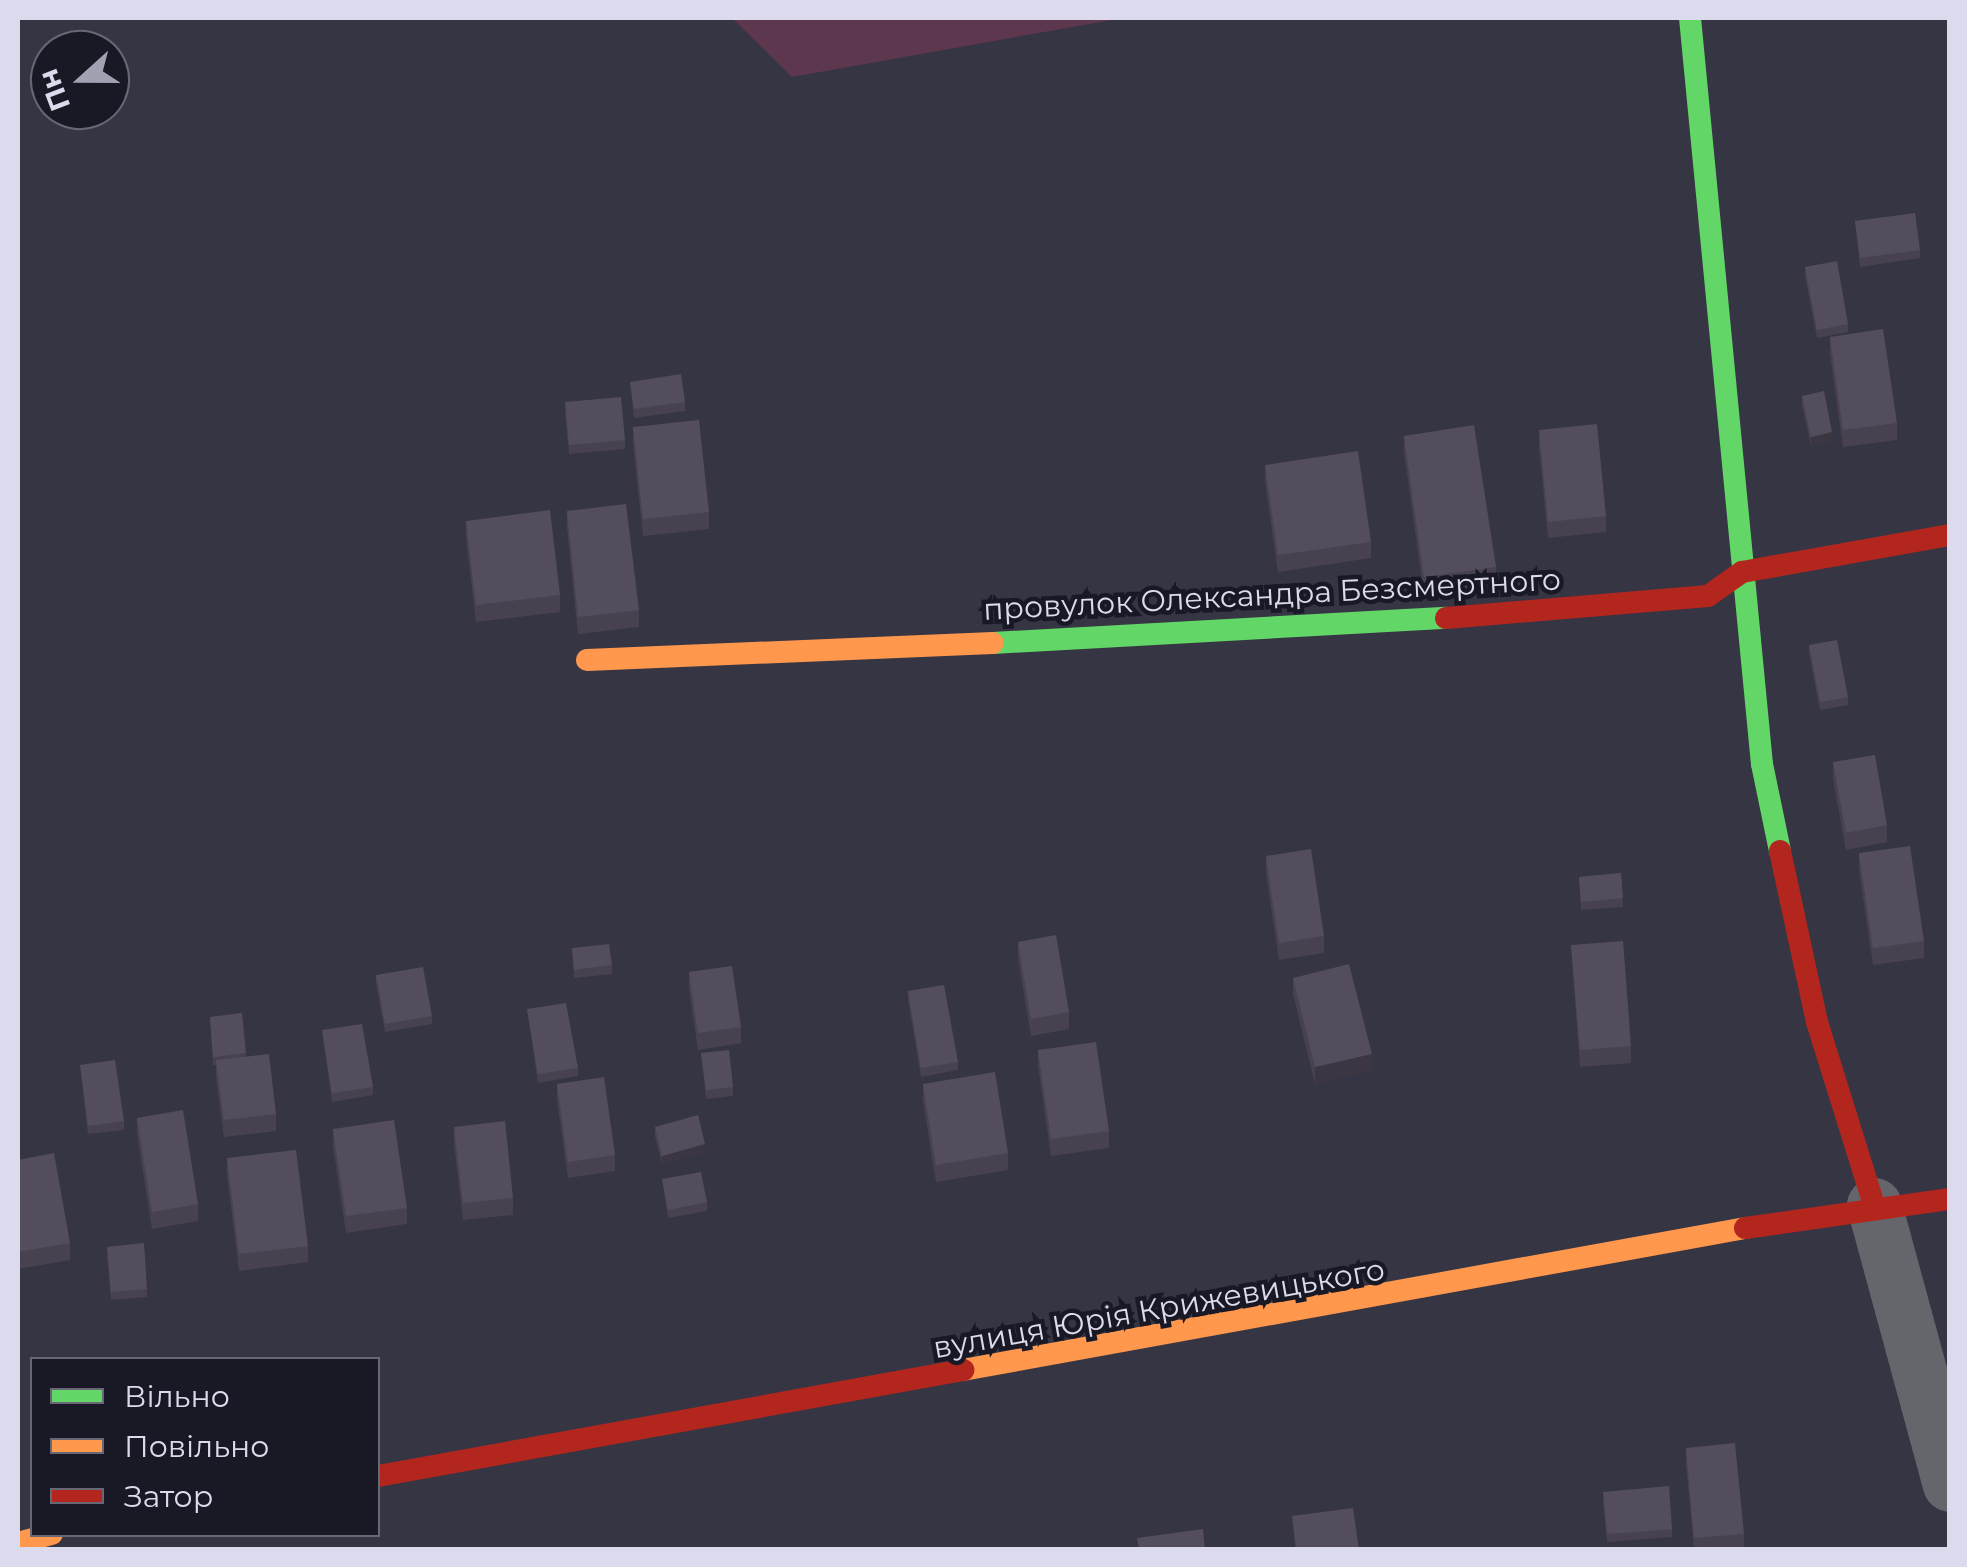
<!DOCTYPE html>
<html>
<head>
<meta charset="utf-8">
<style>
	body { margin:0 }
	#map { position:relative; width:1967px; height:1567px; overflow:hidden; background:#353544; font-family:Montserrat,sans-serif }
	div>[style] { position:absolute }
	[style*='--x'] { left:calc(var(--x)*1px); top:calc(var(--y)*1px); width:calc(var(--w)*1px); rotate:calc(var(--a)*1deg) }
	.green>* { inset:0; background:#5d374d }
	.street>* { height:55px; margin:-27.5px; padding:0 27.5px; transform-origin:27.5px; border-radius:27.5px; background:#64666c }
	.fast>* { height:22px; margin:-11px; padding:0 11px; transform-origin:11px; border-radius:11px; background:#63d668 }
	.slow>* { height:22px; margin:-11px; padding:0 11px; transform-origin:11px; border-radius:11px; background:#ff974d }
	.jam>* { height:22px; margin:-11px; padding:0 11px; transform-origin:11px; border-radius:11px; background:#b3261e }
	.wall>* { inset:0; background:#484250 }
	.shaded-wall>* { inset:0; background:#3b3641 }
	.building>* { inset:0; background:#544d5d }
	span { translate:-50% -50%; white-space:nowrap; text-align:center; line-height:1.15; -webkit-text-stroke:9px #191925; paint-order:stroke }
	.street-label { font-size:30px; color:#dbdbed }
	.frame { position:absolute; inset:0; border:20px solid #dbdbed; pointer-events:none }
	.legend { position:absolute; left:30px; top:1357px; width:350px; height:180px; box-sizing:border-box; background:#191925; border:2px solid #676775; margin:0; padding:12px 18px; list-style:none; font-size:30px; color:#dbdbed }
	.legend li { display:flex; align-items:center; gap:20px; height:50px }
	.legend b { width:50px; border:2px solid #676775 }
	.north { position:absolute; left:30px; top:30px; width:100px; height:100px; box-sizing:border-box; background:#191925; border:2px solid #676775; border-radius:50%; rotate:249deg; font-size:28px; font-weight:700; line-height:40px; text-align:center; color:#dbdbed }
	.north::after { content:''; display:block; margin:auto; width:35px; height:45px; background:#a1a1b2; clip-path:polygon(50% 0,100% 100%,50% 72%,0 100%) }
</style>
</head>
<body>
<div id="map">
	<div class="green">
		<i style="clip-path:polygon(732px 18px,1123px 18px,792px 77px)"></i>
	</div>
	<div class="street">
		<i style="--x:1874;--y:1205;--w:289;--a:74.8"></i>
	</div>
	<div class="fast">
		<i style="--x:1690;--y:18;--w:749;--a:84.49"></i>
		<i style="--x:1762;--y:764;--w:89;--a:78.3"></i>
		<i style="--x:993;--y:643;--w:454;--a:-3.2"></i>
	</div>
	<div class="slow">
		<i style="--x:587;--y:660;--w:406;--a:-2.4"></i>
		<i style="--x:963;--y:1370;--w:795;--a:-10.29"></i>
		<i style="--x:18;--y:1543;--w:35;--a:-15"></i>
	</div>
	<div class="jam">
		<i style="--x:1446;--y:618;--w:263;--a:-4.8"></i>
		<i style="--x:1708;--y:596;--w:42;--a:-35.2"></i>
		<i style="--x:1742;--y:572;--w:211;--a:-10.1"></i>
		<i style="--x:1780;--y:851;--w:175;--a:77.8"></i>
		<i style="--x:1817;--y:1022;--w:192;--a:72.7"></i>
		<i style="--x:1745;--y:1228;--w:207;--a:-8.1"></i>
		<i style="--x:378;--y:1476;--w:595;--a:-10.27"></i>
	</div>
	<div class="wall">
		<i style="clip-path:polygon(1855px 221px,1920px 250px,1920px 258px,1860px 267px)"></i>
		<i style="clip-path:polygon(1805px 267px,1848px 324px,1848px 332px,1817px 338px,1805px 276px)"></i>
		<i style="clip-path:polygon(1830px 337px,1897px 423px,1897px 440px,1843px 447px,1830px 354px)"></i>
		<i style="clip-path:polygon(630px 382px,685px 402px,685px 411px,634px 418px)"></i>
		<i style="clip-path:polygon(1802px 396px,1832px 441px,1811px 446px,1802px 405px)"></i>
		<i style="clip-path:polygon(565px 411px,625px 440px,625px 449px,569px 454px)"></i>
		<i style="clip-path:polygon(633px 427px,709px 512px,709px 529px,643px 536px,633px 444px)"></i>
		<i style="clip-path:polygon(1539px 430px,1606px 516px,1606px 532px,1548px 538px,1539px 447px)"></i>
		<i style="clip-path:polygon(1404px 436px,1496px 567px,1496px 583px,1424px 594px,1404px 452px)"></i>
		<i style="clip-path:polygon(1265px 465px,1371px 542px,1371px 558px,1278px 572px,1265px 481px)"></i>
		<i style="clip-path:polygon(567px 511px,639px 610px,639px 627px,578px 634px,567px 528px)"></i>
		<i style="clip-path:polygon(466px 521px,560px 595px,560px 612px,476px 622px,466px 538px)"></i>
		<i style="clip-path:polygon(1809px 645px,1848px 697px,1848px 705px,1820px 710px,1809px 653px)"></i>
		<i style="clip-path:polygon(1833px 762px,1887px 825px,1887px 842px,1846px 850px,1833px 779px)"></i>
		<i style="clip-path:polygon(1859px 853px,1924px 941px,1924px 958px,1873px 965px,1859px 870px)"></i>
		<i style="clip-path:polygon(1266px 856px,1324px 936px,1324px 953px,1279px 960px,1266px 873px)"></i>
		<i style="clip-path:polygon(1621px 873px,1623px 907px,1581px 910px,1579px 877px)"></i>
		<i style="clip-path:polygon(1018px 942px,1069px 1012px,1069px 1029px,1031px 1036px,1018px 958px)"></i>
		<i style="clip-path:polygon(1571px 945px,1631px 1046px,1631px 1063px,1580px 1067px)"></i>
		<i style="clip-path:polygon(572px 948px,612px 965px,612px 974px,574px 978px)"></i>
		<i style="clip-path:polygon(689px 972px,741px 1027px,741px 1043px,698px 1050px,689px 989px)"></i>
		<i style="clip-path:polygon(376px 975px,432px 1016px,432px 1024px,385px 1032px,376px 983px)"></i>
		<i style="clip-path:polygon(1293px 978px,1372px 1070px,1315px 1084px,1293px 994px)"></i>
		<i style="clip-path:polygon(908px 991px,958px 1062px,958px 1070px,921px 1077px,908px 1000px)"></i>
		<i style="clip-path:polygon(527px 1009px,578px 1068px,578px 1076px,538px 1083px)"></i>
		<i style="clip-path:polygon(242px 1013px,246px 1057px,276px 1114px,276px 1131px,224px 1137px,216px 1077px,216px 1065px,213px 1065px,210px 1017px)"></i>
		<i style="clip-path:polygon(322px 1030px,373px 1087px,373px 1095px,332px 1102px)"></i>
		<i style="clip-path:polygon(1038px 1050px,1109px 1131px,1109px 1148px,1051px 1156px,1038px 1066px)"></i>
		<i style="clip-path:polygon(701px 1053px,733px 1087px,733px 1096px,706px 1099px)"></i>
		<i style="clip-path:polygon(80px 1065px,124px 1121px,124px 1130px,88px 1134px)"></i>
		<i style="clip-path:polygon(557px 1084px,615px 1155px,615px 1171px,568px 1178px,557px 1100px)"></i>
		<i style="clip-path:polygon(923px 1084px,1008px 1153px,1008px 1170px,936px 1182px,923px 1101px)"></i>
		<i style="clip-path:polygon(137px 1118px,198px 1204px,198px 1221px,152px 1229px,137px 1134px)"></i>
		<i style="clip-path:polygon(454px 1127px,513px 1198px,513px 1215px,463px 1220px,454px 1144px)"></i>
		<i style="clip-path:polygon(655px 1127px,705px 1152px,662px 1164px,655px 1136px)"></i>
		<i style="clip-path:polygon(333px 1129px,407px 1208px,407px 1224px,346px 1233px,333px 1146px)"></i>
		<i style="clip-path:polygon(227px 1158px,308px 1246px,308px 1262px,239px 1271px,227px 1174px)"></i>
		<i style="clip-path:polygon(18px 1160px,70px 1243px,70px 1260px,18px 1269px)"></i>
		<i style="clip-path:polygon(662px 1179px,707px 1202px,707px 1211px,668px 1218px)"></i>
		<i style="clip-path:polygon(107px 1255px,147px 1289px,147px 1297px,111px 1300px)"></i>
		<i style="clip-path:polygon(1686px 1448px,1744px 1534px,1744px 1550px,1694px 1550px,1686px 1465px)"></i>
		<i style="clip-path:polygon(1603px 1500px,1672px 1529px,1672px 1537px,1607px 1542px)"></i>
	</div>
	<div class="shaded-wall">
		<i style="clip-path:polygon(1832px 432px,1832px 441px,1811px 446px,1811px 437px)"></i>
		<i style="clip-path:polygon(1372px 1054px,1372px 1070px,1315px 1084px,1315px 1067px)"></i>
		<i style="clip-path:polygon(705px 1144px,705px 1152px,662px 1164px,662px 1156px)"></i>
	</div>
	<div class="building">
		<i style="clip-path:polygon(1915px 213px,1920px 250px,1860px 258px,1855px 221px)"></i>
		<i style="clip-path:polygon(1837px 261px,1848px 324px,1817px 330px,1805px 267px)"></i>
		<i style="clip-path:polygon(1883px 329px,1897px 423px,1843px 430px,1830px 337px)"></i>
		<i style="clip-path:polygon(681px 374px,685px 402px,634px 409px,630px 382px)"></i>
		<i style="clip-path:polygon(1824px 391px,1832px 432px,1811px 437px,1802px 396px)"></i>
		<i style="clip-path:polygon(621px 397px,625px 440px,569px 445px,565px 402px)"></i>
		<i style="clip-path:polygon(699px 420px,709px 512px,643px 519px,633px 427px)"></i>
		<i style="clip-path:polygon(1597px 424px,1606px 516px,1548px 522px,1539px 430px)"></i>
		<i style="clip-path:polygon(1474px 425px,1496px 567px,1424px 577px,1404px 436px)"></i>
		<i style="clip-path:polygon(1358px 451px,1371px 542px,1278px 555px,1265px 465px)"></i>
		<i style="clip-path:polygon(626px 504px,639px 610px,578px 617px,567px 511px)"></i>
		<i style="clip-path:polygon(550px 510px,560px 595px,476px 605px,466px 521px)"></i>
		<i style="clip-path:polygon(1837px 640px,1848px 697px,1820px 702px,1809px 645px)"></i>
		<i style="clip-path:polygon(1875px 755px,1887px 825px,1846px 833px,1833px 762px)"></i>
		<i style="clip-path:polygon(1910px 846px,1924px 941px,1873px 948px,1859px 853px)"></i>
		<i style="clip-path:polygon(1311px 849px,1324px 936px,1279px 943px,1266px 856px)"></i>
		<i style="clip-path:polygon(1621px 873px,1623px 898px,1581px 902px,1579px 877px)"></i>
		<i style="clip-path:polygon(1056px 935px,1069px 1012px,1031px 1019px,1018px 942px)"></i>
		<i style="clip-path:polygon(1623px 941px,1631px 1046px,1580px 1050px,1571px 945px)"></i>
		<i style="clip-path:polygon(609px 944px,612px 965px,574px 970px,572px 948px)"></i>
		<i style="clip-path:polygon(1349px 964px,1372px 1054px,1315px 1067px,1293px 978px)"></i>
		<i style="clip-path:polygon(732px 966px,741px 1027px,698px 1033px,689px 972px)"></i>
		<i style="clip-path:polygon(423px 967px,432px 1016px,385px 1024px,376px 975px)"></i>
		<i style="clip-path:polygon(944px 985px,958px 1062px,921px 1068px,908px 991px)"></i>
		<i style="clip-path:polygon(566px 1003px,578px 1068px,538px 1074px,527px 1009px)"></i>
		<i style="clip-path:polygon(242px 1013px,246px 1053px,213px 1057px,210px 1017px)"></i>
		<i style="clip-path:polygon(362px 1024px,373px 1087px,332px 1093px,322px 1030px)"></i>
		<i style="clip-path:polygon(1096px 1042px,1109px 1131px,1051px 1139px,1038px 1050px)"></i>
		<i style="clip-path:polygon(729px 1050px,733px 1087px,706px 1090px,701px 1053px)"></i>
		<i style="clip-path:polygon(269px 1054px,276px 1114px,224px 1120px,216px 1060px)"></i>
		<i style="clip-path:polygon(115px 1060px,124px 1121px,88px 1126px,80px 1065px)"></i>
		<i style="clip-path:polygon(995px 1072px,1008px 1153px,936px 1165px,923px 1084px)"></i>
		<i style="clip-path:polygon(604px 1077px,615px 1155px,568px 1162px,557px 1084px)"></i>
		<i style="clip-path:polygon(183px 1110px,198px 1204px,152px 1212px,137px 1118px)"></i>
		<i style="clip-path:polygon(698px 1115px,705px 1144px,662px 1156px,655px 1127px)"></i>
		<i style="clip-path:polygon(394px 1120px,407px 1208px,346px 1216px,333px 1129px)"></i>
		<i style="clip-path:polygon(505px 1121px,513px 1198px,463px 1203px,454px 1127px)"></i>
		<i style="clip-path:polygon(296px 1150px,308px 1246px,239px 1254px,227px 1158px)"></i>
		<i style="clip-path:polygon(54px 1153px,70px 1243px,18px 1252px,18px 1160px)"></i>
		<i style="clip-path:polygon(701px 1172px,707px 1202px,668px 1210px,662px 1179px)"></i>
		<i style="clip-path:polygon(144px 1243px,147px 1289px,111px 1292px,107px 1247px)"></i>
		<i style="clip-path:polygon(1735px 1443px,1744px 1534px,1694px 1538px,1686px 1448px)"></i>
		<i style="clip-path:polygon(1669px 1486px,1672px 1529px,1607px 1534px,1603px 1492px)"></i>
		<i style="clip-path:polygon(1353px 1508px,1359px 1550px,1296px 1550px,1292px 1516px)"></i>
		<i style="clip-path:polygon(1203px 1529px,1205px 1550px,1139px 1550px,1137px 1538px)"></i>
	</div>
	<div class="street-label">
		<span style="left:1272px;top:595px;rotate:-3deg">провулок Олександра Безсмертного</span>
		<span style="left:1159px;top:1309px;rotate:-10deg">вулиця Юрія Крижевицького</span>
	</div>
	<div class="frame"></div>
	<ul class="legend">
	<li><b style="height:12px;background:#63d668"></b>Вільно</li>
	<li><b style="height:12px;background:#ff974d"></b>Повільно</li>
	<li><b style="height:12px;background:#b3261e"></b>Затор</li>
	</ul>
	<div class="north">Пн</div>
</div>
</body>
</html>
